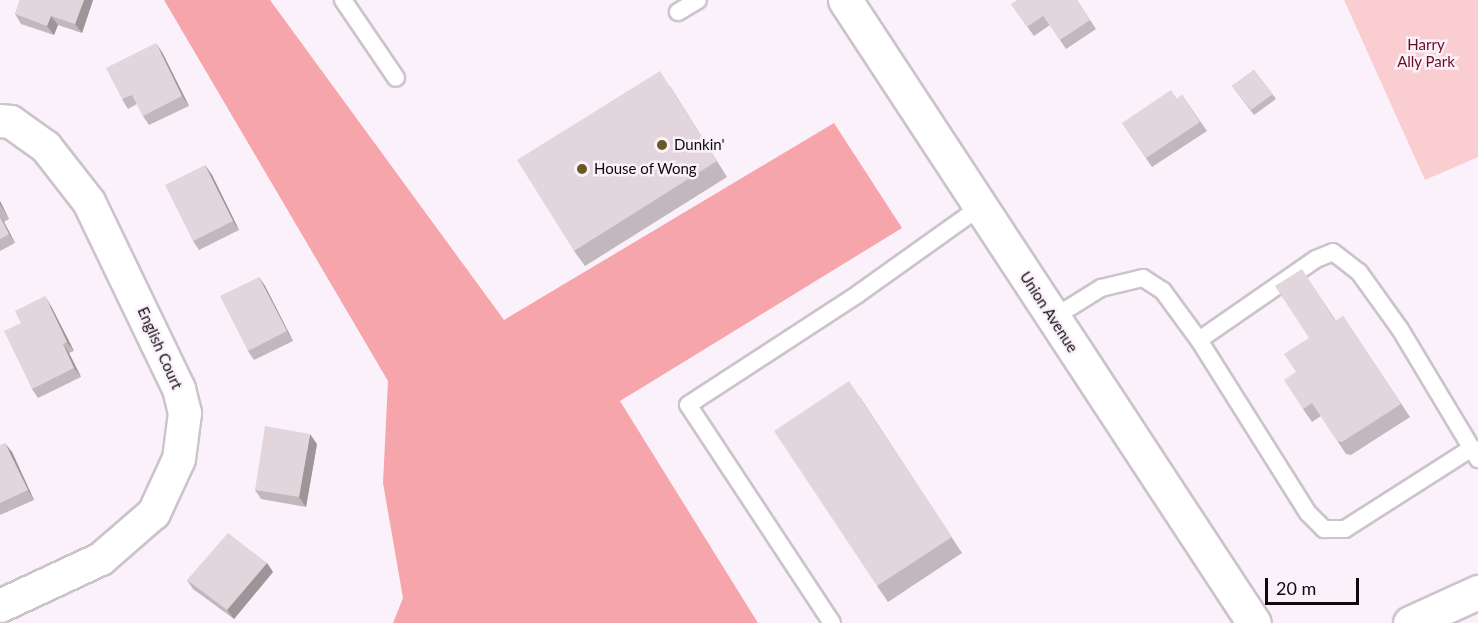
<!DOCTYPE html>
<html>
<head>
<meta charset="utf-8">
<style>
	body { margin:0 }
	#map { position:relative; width:1478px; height:623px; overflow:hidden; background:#fbf1fb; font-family:Lato,sans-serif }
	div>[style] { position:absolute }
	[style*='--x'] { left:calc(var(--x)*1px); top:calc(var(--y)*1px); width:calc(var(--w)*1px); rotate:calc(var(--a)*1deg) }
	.green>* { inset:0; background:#faced0 }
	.forest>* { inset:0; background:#f6a6ab }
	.roads { filter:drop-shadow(2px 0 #ccc3cc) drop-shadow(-2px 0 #ccc3cc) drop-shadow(0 2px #ccc3cc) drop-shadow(0 -2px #ccc3cc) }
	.service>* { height:16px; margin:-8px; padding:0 8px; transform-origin:8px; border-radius:8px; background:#fff }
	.minor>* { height:32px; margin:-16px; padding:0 16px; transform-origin:16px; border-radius:16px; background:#fff }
	.tertiary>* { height:33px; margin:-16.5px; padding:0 16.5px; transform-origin:16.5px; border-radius:16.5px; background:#fff }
	.secondary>* { height:33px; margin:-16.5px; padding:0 16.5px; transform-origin:16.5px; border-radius:16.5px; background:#fff }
	.wall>* { inset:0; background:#c2b7bc }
	.shaded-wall>* { inset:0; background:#9e9599 }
	.building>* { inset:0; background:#e2d5db }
	.dots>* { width:16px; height:16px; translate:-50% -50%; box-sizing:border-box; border:3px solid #fbf1fb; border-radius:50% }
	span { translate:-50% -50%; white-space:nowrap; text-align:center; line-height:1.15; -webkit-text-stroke:5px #fbf1fb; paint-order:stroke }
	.park-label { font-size:15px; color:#6a0d22 }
	.poi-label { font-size:15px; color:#0d0a0d }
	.left { translate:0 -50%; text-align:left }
	.street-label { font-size:15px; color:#0d0a0d }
	.scale { position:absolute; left:1265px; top:578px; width:94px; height:27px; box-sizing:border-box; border:3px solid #0d0a0d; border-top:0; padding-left:8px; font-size:18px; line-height:21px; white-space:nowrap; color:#0d0a0d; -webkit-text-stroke:4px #fbf1fb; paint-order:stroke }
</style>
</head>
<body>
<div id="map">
	<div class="green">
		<i style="clip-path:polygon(1344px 0,1478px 0,1478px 157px,1425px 180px)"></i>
	</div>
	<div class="forest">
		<i style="clip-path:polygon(164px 0,270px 0,504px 320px,834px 123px,902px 228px,620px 401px,758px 623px,393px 623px,403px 598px,383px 483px,388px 381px)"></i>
	</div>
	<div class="roads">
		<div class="service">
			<i style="--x:343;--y:0;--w:94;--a:55.8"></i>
			<i style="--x:678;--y:12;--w:23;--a:-31"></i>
			<i style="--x:1053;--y:318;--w:57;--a:-32"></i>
			<i style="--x:1101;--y:288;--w:43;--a:-13.4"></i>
			<i style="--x:1143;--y:278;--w:24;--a:33"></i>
			<i style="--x:1163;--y:291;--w:61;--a:53.7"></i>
			<i style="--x:1199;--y:340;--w:204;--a:57.8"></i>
			<i style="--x:1308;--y:513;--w:23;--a:45"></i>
			<i style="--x:1324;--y:529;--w:21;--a:0"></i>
			<i style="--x:1345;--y:529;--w:151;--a:-32.5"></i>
			<i style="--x:1199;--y:340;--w:142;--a:-34.7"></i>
			<i style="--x:1316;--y:259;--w:18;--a:-22"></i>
			<i style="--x:1333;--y:252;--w:33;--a:38"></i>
			<i style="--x:1359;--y:272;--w:70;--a:54.3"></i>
			<i style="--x:1400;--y:329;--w:152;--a:59"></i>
			<i style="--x:832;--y:623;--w:261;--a:-123.4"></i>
			<i style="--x:688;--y:405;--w:203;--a:-33.1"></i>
			<i style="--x:858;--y:294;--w:150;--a:-35.5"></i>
		</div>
		<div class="minor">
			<i style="--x:0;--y:121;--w:11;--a:5"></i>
			<i style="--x:11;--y:122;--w:43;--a:35.5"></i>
			<i style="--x:46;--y:147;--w:70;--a:52"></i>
			<i style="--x:89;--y:202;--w:208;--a:64.3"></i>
			<i style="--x:179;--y:389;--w:25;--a:76"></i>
			<i style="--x:185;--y:413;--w:46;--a:97.4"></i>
			<i style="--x:179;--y:459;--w:60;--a:114.8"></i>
			<i style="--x:154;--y:513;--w:70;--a:139"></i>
			<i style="--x:101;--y:559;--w:111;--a:155"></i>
		</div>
		<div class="tertiary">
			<i style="--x:845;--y:0;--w:745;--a:56.72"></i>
		</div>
		<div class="secondary">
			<i style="--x:1410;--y:623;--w:75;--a:-24.5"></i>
		</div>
	</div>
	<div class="wall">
		<i style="clip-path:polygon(20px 0,93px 0,82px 33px,58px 25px,54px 35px,21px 24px,15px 14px)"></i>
		<i style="clip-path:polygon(1077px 0,1096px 29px,1066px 49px,1050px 25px,1034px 36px,1011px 4px)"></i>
		<i style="clip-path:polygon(162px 52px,189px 106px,149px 125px,143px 116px,137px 104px,128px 109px,122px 99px)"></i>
		<i style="clip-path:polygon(1254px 70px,1276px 99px,1254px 115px,1232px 86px)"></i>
		<i style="clip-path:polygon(670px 86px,727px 177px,585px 266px,574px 251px)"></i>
		<i style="clip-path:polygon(1182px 95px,1207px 131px,1152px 167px,1122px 123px,1177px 99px)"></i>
		<i style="clip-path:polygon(205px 165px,212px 175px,239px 230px,199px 250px,193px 241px)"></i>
		<i style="clip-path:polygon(0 201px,9px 219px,4px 222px,15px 243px,0 251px)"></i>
		<i style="clip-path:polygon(259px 277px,265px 286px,293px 341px,254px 360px,248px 351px)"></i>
		<i style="clip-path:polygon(1310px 282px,1336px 321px,1343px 316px,1410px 417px,1351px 455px,1346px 454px,1321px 416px,1312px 422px,1303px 409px,1296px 372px,1309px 338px)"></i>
		<i style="clip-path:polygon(51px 306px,74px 351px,69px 353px,81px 377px,38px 398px,32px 389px,21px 323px)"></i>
		<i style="clip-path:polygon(860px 397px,962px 553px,888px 602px,877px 586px)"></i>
		<i style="clip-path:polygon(317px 444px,306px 507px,261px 499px,255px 490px)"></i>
		<i style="clip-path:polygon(0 445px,12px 452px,34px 500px,0 515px)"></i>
		<i style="clip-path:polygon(267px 563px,273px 572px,234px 619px,193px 589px,187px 580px)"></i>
	</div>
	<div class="shaded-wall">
		<i style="clip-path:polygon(84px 0,93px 0,82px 33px,75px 24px)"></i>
		<i style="clip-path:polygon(51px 16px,58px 25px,54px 35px,47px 26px)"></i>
		<i style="clip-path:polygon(156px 43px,162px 52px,189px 106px,182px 96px)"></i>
		<i style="clip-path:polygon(205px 165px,212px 175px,239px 230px,233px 221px)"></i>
		<i style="clip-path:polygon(0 201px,9px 219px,0 204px)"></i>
		<i style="clip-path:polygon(0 216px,4px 222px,15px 243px,9px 234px)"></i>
		<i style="clip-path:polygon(259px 277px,265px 286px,293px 341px,287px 331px)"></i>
		<i style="clip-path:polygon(45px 296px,51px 306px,74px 351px,67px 342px)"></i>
		<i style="clip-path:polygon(63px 344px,69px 353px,81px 377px,74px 368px)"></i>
		<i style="clip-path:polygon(310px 434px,317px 444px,306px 507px,299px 497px)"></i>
		<i style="clip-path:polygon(5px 443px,12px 452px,34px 500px,28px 490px)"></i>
		<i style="clip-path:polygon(267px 563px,273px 572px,234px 619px,227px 610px)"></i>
	</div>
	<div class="building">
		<i style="clip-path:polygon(20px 0,84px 0,75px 24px,51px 16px,47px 26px,15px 14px)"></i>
		<i style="clip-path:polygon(1017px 0,1077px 0,1090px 20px,1060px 40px,1043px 16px,1027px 27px,1011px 4px)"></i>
		<i style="clip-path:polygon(156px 43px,182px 96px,143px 116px,132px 95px,122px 99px,106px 68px)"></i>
		<i style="clip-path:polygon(1254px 70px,1273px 94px,1251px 110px,1232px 86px)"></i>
		<i style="clip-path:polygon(660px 71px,717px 161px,574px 251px,517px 160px)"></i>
		<i style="clip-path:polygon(1171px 90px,1177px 99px,1182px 95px,1200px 122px,1146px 158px,1122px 123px)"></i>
		<i style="clip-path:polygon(205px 165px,233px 221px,193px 241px,165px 185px)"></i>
		<i style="clip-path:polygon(0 217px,9px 234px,0 239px)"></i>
		<i style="clip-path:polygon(1302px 269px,1335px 321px,1343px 316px,1401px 404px,1342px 442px,1337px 441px,1312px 403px,1303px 409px,1284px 380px,1296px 372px,1284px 354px,1309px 338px,1275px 286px)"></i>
		<i style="clip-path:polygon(259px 277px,287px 331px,248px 351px,220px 296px)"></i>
		<i style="clip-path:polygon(45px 296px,67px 342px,63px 344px,74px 368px,32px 389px,4px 331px,21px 323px,15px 311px)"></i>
		<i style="clip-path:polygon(849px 381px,952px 537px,877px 586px,774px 431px)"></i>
		<i style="clip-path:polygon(265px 426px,310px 434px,299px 497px,255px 490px)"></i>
		<i style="clip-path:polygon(5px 443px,28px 490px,0 503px,0 445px)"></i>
		<i style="clip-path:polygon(228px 533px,267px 563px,227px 610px,187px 580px)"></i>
	</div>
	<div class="dots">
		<i style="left:662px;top:145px;background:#6a5827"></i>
		<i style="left:582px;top:169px;background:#6a5827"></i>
	</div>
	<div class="park-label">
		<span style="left:1426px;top:53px">Harry<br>Ally Park</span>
	</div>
	<div class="poi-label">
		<span class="left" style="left:674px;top:145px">Dunkin'</span>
		<span class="left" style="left:594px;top:169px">House of Wong</span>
	</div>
	<div class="street-label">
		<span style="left:1049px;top:312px;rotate:57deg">Union Avenue</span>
		<span style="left:160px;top:348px;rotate:66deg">English Court</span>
	</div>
	<div class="scale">20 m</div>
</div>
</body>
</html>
